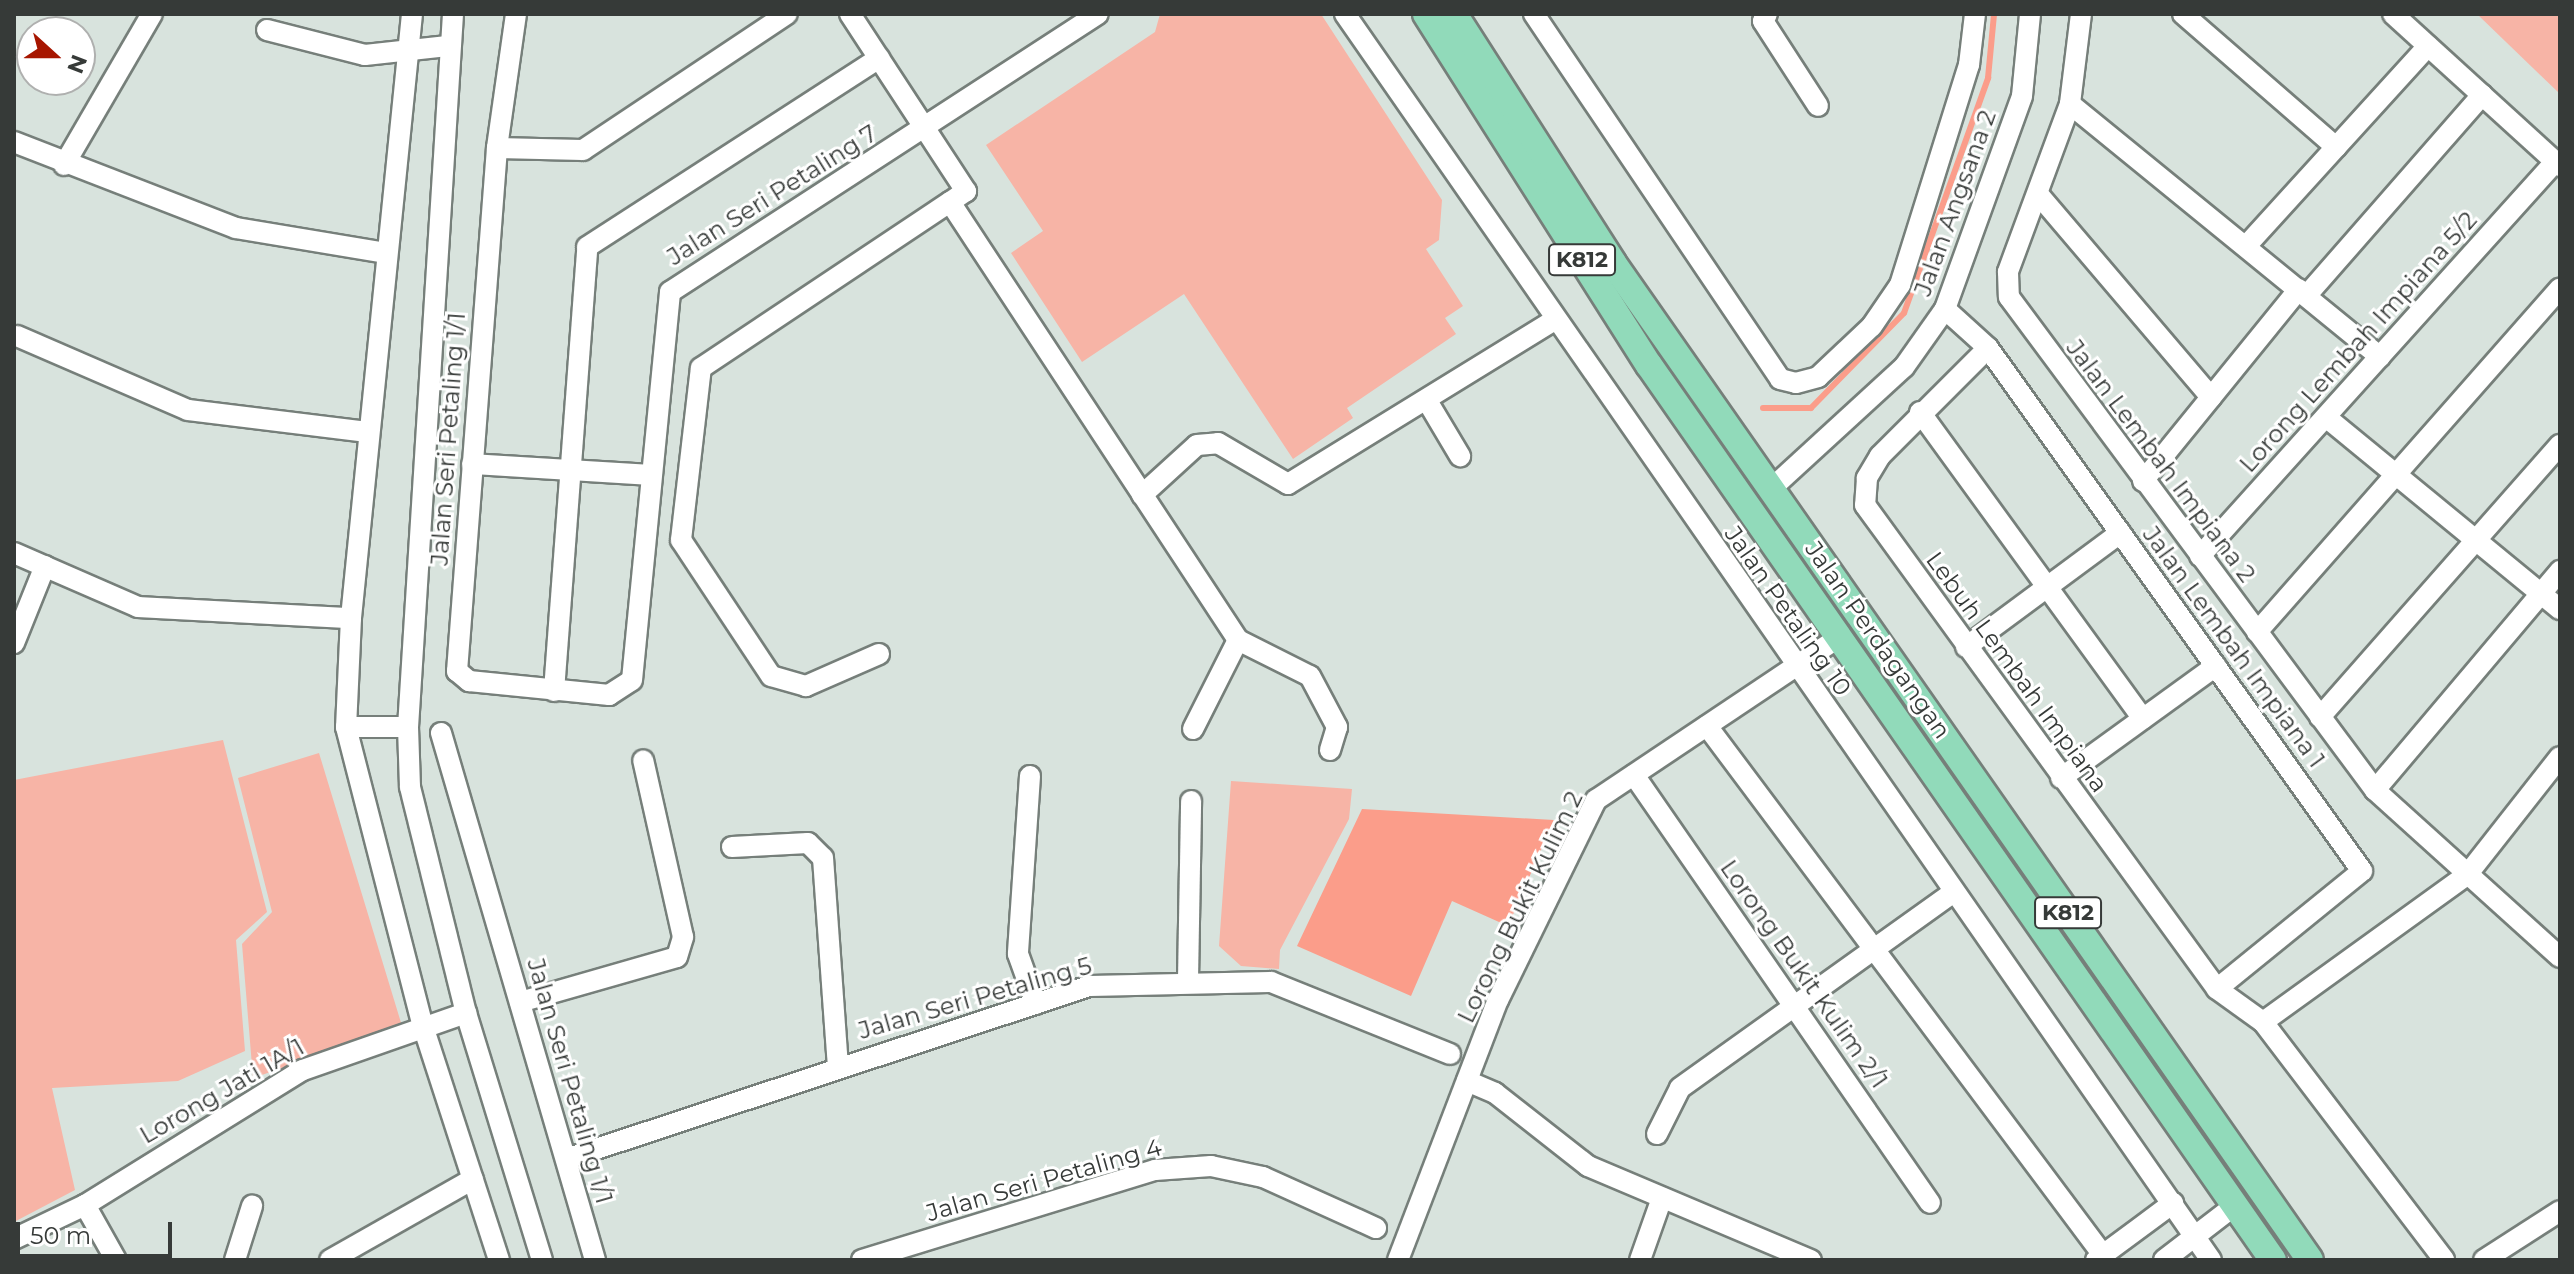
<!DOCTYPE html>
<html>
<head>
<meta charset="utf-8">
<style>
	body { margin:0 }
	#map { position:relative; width:2574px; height:1274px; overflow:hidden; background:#d8e3dd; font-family:Montserrat,sans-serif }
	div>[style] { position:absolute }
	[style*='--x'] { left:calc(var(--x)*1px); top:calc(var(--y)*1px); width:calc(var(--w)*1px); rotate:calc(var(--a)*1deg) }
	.green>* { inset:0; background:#f7b4a6 }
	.water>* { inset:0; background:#fb9d8a }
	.stream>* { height:6px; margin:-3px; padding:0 3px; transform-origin:3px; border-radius:3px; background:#fb9d8a }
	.roads { filter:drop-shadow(2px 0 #767f7a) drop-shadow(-2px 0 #767f7a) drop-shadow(0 2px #767f7a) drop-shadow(0 -2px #767f7a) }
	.minor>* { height:20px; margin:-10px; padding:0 10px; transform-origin:10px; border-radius:10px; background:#fff }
	.major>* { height:26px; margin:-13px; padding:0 13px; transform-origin:13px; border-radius:13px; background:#91daba }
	span { translate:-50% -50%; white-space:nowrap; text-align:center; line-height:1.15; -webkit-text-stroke:6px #fff; paint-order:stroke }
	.shield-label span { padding:2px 6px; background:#fff; border:2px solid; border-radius:6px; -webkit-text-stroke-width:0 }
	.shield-label { font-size:22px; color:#363a38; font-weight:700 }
	.street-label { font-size:24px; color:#363a38 }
	.frame { position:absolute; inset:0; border:16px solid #363a38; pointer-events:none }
	.north { position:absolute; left:16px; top:16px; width:80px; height:80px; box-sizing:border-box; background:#fff; border:2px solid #afb0af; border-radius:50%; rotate:111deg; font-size:22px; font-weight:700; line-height:32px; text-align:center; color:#363a38 }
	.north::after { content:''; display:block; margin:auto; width:28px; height:36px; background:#a71600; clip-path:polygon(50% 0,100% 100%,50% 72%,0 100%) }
	.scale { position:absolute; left:16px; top:1222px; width:156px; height:36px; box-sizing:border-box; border:4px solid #363a38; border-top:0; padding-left:10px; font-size:24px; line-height:28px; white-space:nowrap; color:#363a38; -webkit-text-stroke:6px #fff; paint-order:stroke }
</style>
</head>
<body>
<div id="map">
	<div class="green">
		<i style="clip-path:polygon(1160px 14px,1321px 14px,1442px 200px,1439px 240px,1426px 249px,1463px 306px,1445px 318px,1456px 334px,1347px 408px,1353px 418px,1293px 459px,1184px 294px,1082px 362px,1011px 253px,1043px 231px,986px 145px,1155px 32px)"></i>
		<i style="clip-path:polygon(2477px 14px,2560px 14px,2560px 94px)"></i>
		<i style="clip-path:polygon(223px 740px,267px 912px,236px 940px,245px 1051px,178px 1081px,52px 1088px,75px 1190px,14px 1222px,14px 780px)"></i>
		<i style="clip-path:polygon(319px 753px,402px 1026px,253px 1078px,242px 944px,272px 912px,238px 778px)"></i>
		<i style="clip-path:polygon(1231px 781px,1352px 789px,1349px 819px,1280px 950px,1279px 969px,1241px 966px,1219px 946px)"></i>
	</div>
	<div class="water">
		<i style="clip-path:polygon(1362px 809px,1554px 820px,1508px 926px,1452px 901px,1411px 996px,1297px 946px)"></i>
	</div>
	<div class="stream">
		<i style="--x:1763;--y:408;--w:48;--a:0"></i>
		<i style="--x:1811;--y:408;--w:133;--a:-45.6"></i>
		<i style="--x:1904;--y:313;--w:250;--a:-70.3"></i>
		<i style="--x:1988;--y:78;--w:64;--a:-84.6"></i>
	</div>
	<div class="roads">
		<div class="minor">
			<i style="--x:412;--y:14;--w:607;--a:95.77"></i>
			<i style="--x:351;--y:618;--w:109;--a:92.6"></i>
			<i style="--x:346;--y:727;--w:309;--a:75.6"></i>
			<i style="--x:423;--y:1026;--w:246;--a:72"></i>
			<i style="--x:453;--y:14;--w:714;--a:93.61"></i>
			<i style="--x:408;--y:727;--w:60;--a:88.1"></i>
			<i style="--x:410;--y:787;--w:233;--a:76.1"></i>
			<i style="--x:466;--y:1013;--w:258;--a:72.9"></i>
			<i style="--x:516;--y:14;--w:135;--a:98.1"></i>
			<i style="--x:497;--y:148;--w:525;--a:94.37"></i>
			<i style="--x:457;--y:671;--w:16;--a:40"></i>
			<i style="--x:469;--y:681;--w:141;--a:5.7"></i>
			<i style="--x:609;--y:695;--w:27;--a:-33"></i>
			<i style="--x:632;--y:680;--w:390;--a:-84.4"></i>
			<i style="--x:670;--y:292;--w:510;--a:-33.01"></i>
			<i style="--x:850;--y:14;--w:212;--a:56.8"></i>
			<i style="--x:966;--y:191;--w:19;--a:145"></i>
			<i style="--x:950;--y:202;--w:524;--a:56.67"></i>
			<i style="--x:1238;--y:640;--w:80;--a:26.6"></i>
			<i style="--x:1310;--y:676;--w:58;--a:62.1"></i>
			<i style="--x:1337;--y:727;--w:24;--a:107"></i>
			<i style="--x:1345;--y:14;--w:1517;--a:55.2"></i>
			<i style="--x:1534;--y:14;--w:440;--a:56"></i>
			<i style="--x:1780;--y:379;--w:16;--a:14"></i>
			<i style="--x:1796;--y:383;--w:23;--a:-15"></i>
			<i style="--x:1818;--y:377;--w:74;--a:-43.4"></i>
			<i style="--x:1872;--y:326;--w:50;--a:-55.7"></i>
			<i style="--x:1900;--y:285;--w:231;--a:-72.6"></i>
			<i style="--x:1969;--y:65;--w:51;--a:-83.3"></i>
			<i style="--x:1767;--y:14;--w:8;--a:120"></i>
			<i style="--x:1763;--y:21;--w:101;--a:57.1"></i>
			<i style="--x:2081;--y:14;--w:91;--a:97"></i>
			<i style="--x:2070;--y:104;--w:179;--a:110.3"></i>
			<i style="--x:2008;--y:272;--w:25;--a:88"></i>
			<i style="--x:2009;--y:297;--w:614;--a:53.41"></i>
			<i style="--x:2375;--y:790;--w:249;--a:42.1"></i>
			<i style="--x:2183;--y:14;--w:203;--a:41"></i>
			<i style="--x:2393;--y:14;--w:226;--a:42.3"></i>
			<i style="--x:267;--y:30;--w:101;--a:14.3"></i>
			<i style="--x:365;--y:55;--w:83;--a:-6.2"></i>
			<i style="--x:2070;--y:104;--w:400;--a:39.2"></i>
			<i style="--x:14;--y:142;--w:238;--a:21.2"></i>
			<i style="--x:236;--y:228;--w:152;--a:9.5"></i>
			<i style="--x:497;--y:148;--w:86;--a:1.3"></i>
			<i style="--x:583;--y:150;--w:245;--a:-33.7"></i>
			<i style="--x:64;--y:165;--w:175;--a:-59.8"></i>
			<i style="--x:2038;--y:194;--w:267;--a:49.6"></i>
			<i style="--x:2247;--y:245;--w:269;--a:-47.7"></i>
			<i style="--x:2307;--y:295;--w:266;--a:-48.8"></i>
			<i style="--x:1945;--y:309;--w:58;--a:42.2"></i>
			<i style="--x:1988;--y:348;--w:643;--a:54.43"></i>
			<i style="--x:2362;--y:871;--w:187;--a:140.9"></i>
			<i style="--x:17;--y:336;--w:186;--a:23.4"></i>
			<i style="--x:188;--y:410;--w:181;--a:7"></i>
			<i style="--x:1988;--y:348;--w:153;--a:135"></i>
			<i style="--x:1880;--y:456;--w:26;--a:121"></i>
			<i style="--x:1867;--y:478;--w:27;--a:94"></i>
			<i style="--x:1865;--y:505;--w:598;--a:53.97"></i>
			<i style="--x:2217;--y:989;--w:57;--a:35.7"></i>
			<i style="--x:2263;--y:1022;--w:299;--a:52.7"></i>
			<i style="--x:1429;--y:404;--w:61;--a:59.2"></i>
			<i style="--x:1920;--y:412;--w:379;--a:54"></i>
			<i style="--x:2326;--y:417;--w:303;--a:39.4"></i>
			<i style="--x:472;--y:464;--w:178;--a:3.5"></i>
			<i style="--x:2143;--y:481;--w:247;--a:-50.9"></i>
			<i style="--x:1774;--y:486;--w:176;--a:-42.5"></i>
			<i style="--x:1904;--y:367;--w:71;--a:-54.7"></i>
			<i style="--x:1945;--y:309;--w:226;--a:-70.1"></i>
			<i style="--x:2022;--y:96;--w:82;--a:-84.4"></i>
			<i style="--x:1142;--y:495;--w:74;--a:-42.3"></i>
			<i style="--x:1197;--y:445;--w:21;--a:-5"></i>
			<i style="--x:1218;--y:443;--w:81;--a:30.4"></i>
			<i style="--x:1288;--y:484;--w:311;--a:-31.6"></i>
			<i style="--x:14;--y:553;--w:135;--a:23.5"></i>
			<i style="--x:138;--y:607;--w:213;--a:3"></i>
			<i style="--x:2200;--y:556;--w:530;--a:-47.98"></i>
			<i style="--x:2257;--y:632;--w:458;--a:-48.6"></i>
			<i style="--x:14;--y:643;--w:83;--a:-68.1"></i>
			<i style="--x:1966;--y:647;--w:192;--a:-36.5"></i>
			<i style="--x:879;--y:654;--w:80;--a:156.3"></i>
			<i style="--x:806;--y:686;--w:36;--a:-164"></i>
			<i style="--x:771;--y:676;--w:163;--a:-123.5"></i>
			<i style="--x:681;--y:540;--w:173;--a:-83.4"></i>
			<i style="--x:701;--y:368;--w:299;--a:-33.7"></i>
			<i style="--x:554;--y:691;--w:445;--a:-85.7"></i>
			<i style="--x:587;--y:247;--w:348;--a:-32.9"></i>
			<i style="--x:2320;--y:717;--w:363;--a:-48.6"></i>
			<i style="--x:1707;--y:726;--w:661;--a:53.18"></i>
			<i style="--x:346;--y:727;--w:62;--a:0"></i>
			<i style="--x:1193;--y:729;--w:100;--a:-63.2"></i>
			<i style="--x:441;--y:733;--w:549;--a:73.71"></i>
			<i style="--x:1634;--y:775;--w:520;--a:55.33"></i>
			<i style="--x:1030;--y:776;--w:178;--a:93.9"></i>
			<i style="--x:1018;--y:954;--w:53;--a:70.2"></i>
			<i style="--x:2061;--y:778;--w:191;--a:-35.9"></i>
			<i style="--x:2375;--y:790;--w:287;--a:-49.8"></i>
			<i style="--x:732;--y:847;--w:76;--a:-3"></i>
			<i style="--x:808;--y:843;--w:21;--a:45"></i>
			<i style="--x:823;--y:858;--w:209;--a:85.9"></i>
			<i style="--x:1188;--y:980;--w:179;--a:-89"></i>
			<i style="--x:520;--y:1002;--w:163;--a:-16"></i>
			<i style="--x:677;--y:957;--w:21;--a:-73"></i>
			<i style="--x:683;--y:937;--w:181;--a:-102.7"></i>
			<i style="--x:2263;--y:1022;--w:251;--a:-35.8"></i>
			<i style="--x:2467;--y:875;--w:150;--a:-51.8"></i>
			<i style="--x:1467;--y:1081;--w:30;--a:23"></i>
			<i style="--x:1495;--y:1093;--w:118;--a:38.1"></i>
			<i style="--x:1588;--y:1166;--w:242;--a:22.9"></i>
			<i style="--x:1657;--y:1134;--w:51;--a:-63.4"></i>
			<i style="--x:1680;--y:1088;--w:337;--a:-35.6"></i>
			<i style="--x:566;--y:1159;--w:551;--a:-18.3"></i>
			<i style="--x:1089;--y:986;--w:182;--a:-1.3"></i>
			<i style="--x:1271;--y:982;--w:193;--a:21.9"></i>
			<i style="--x:85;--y:1205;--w:63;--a:60.6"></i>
			<i style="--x:14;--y:1239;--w:79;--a:-25.6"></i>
			<i style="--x:85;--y:1205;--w:256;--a:-31.8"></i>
			<i style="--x:303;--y:1070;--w:173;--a:-19.3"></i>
			<i style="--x:235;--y:1260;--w:57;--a:-72.5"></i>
			<i style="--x:330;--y:1260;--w:164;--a:-29.5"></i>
			<i style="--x:862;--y:1260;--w:307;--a:-17.1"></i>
			<i style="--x:1155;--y:1170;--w:56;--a:-4.1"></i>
			<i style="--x:1211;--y:1166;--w:53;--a:11.9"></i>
			<i style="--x:1263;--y:1177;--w:124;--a:24.3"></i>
			<i style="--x:1398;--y:1260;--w:279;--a:-69"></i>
			<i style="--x:1498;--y:1000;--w:223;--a:-63.9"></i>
			<i style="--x:1596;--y:800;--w:291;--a:-33.8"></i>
			<i style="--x:1640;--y:1260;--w:66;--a:-70.5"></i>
			<i style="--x:2096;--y:1260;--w:96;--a:-36.5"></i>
			<i style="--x:2164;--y:1260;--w:88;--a:-37.6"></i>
			<i style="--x:2484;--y:1260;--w:90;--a:-32.8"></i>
		</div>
		<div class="major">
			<i style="--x:1426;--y:14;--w:416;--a:57.6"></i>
			<i style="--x:1649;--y:365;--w:1091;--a:55.12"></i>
			<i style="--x:1454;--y:14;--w:295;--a:57.4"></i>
			<i style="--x:1613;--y:263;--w:1216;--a:55.04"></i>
		</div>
	</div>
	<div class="shield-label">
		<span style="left:1582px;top:260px">K812</span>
		<span style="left:2068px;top:913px">K812</span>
	</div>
	<div class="street-label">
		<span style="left:772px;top:195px;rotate:-32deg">Jalan Seri Petaling 7</span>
		<span style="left:1955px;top:203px;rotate:-70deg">Jalan Angsana 2</span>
		<span style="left:2358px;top:342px;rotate:-48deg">Lorong Lembah Impiana 5/2</span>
		<span style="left:448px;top:439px;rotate:-86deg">Jalan Seri Petaling 1/1</span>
		<span style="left:2161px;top:461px;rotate:53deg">Jalan Lembah Impiana 2</span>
		<span style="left:1788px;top:611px;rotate:55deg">Jalan Petaling 10</span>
		<span style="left:1878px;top:640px;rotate:55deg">Jalan Perdagangan</span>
		<span style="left:2234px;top:647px;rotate:54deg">Jalan Lembah Impiana 1</span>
		<span style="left:2017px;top:672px;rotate:54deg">Lebuh Lembah Impiana</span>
		<span style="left:1520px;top:907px;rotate:-64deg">Lorong Bukit Kulim 2</span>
		<span style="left:1804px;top:974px;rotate:55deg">Lorong Bukit Kulim 2/1</span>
		<span style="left:975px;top:998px;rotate:-16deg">Jalan Seri Petaling 5</span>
		<span style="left:570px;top:1081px;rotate:74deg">Jalan Seri Petaling 1/1</span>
		<span style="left:222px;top:1091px;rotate:-30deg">Lorong Jati 1A/1</span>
		<span style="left:1044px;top:1180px;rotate:-16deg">Jalan Seri Petaling 4</span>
	</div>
	<div class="frame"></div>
	<div class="north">N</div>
	<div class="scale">50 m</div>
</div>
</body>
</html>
